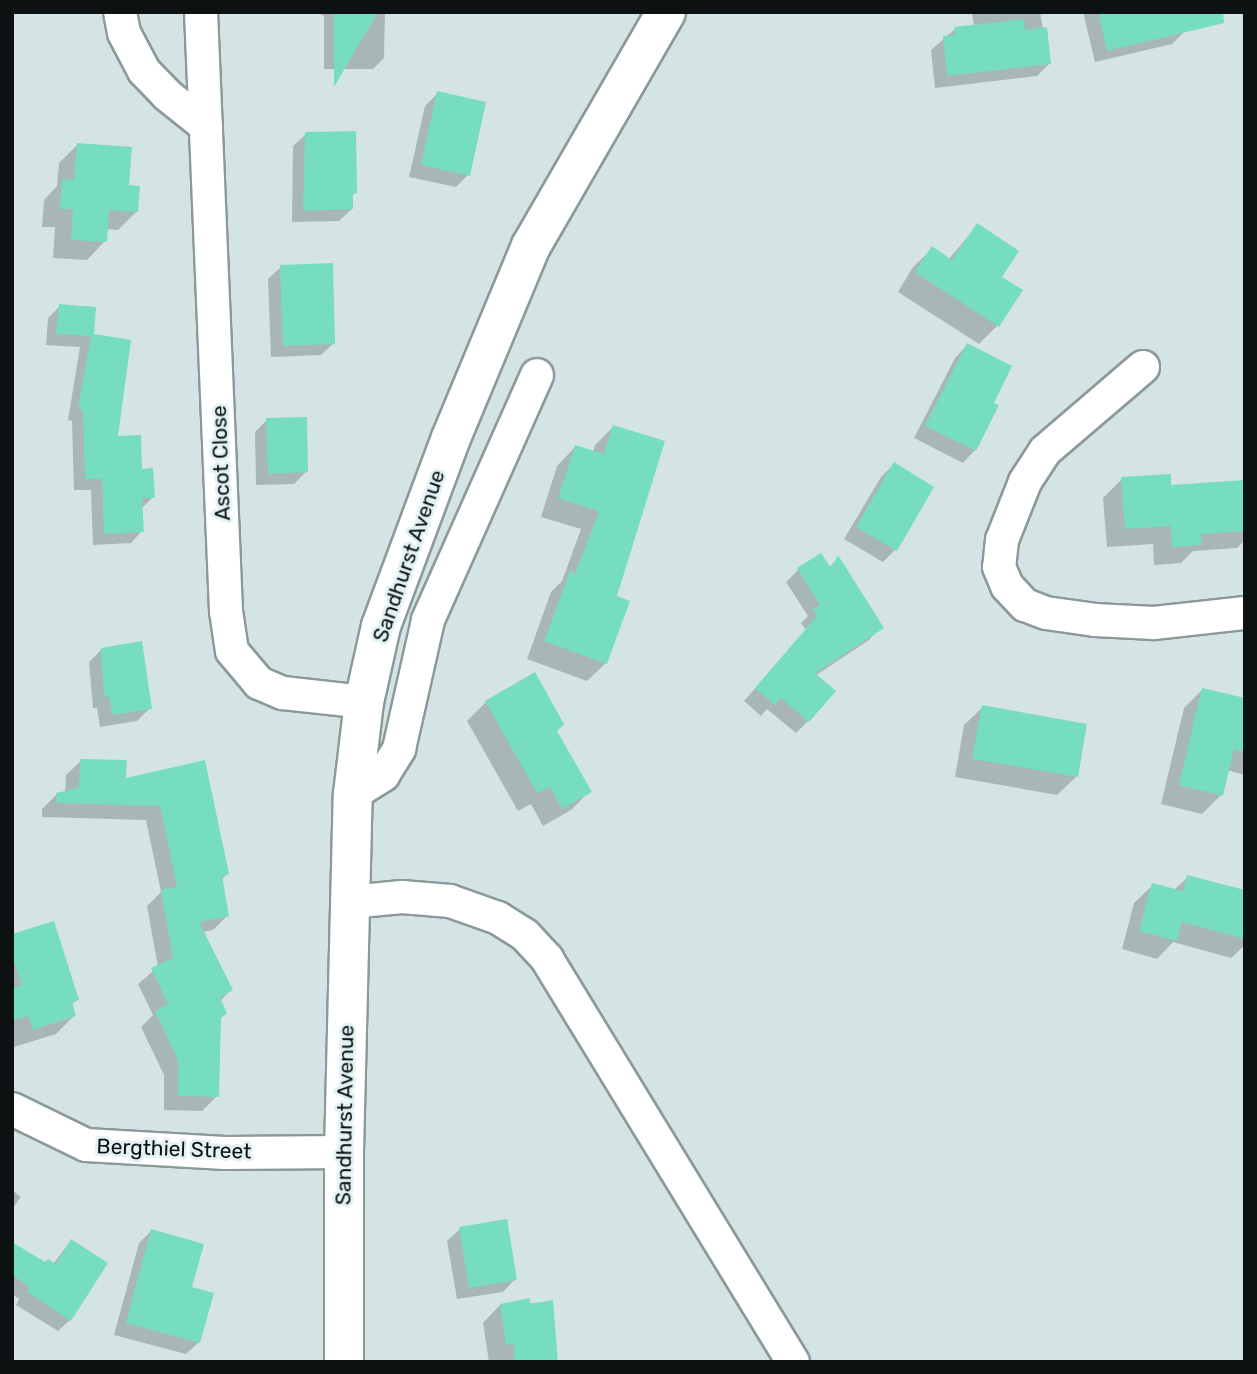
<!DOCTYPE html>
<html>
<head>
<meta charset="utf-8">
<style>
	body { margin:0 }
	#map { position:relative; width:1257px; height:1374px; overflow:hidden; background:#d4e4e5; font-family:Rubik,sans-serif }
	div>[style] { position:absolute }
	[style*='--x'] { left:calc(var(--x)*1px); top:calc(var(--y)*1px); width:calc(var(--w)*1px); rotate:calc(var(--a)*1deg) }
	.shadow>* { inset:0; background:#0003 }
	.building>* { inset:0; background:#76ddbe }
	.roads { filter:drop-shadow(2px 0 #8b999a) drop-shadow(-2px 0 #8b999a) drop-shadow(0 2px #8b999a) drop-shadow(0 -2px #8b999a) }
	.street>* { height:32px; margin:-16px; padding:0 16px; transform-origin:16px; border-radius:16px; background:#fff }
	.secondary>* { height:38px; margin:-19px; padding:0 19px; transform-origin:19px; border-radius:19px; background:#fff }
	span { translate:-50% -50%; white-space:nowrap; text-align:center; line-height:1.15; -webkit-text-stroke:6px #e2f1f3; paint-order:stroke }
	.street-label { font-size:21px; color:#0c1112 }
	.frame { position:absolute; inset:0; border:14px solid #0c1112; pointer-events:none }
</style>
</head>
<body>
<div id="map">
	<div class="shadow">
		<i style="clip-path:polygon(317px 12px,385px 12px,384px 58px,373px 69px,324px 69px,324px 16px)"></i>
		<i style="clip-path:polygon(972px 12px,1040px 12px,1049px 64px,1037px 76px,935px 88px,931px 50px,955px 29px,974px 26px)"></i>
		<i style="clip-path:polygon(1083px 12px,1180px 12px,1184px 32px,1172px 44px,1095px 62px)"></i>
		<i style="clip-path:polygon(438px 93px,468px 175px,456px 187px,409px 177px,425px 106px)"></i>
		<i style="clip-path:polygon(306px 134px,356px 192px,352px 196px,352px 209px,339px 221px,292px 222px,293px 146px)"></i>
		<i style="clip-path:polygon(77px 145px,128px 187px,137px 211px,118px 230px,106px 229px,105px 241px,87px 260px,53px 258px,55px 227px,42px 227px,44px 200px,57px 186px,59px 163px)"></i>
		<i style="clip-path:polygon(977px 226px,1000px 277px,1020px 290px,997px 326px,979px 344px,898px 292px,913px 267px,932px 249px,948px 260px)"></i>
		<i style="clip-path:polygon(281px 267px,334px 343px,321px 355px,271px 357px,268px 279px)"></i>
		<i style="clip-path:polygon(60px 306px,92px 336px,116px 438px,141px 471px,153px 497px,141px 509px,142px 531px,131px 543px,93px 545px,91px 490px,74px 490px,72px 421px,68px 420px,80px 347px,46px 345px,48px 318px)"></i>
		<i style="clip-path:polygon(967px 345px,991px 404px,975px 450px,963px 463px,914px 438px,955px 358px)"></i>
		<i style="clip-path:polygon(267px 420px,306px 472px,294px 484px,256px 485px,255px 432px)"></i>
		<i style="clip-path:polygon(613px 427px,615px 597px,606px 663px,587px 681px,527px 659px,551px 592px,562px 581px,581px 529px,541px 517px,557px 466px,575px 447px,593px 452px,595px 445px)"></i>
		<i style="clip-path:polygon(894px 464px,895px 550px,883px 562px,844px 539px,881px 477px)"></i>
		<i style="clip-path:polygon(1122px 479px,1170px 487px,1245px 482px,1245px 540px,1237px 548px,1193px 551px,1181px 563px,1154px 565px,1153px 544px,1107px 547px,1103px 498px)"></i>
		<i style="clip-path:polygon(838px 558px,881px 627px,869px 640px,815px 676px,808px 721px,796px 733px,767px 709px,761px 716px,744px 701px,806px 630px,801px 623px,808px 616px,786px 582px,798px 570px,829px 568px)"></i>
		<i style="clip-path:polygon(102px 649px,150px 708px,137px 721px,100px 727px,97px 708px,93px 708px,89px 662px)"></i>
		<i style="clip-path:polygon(534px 675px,555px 731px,589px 792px,571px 810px,543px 826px,531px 804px,518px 811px,467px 721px,486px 702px)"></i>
		<i style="clip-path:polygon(1202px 690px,1245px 700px,1245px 775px,1227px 770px,1221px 795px,1202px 814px,1161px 804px,1184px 708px)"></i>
		<i style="clip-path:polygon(983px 707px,1076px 777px,1057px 795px,955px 777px,964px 725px)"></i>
		<i style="clip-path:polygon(81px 761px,124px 780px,204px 762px,227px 874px,221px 880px,227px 916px,213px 930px,203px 932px,231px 990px,220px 1001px,225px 1014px,219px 1020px,217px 1096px,202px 1111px,164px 1110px,164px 1075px,141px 1027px,153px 1015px,138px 984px,158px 967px,147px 906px,161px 892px,146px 820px,42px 817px,42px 809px,57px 794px,65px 793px,66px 775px)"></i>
		<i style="clip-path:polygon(1188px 877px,1245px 892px,1245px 945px,1231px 958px,1173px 942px,1157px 959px,1122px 949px,1134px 903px,1153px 885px,1174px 890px)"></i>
		<i style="clip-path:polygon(12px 936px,77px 999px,71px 1005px,74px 1016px,56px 1034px,14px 1047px)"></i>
		<i style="clip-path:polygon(12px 1190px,21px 1197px,12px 1209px)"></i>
		<i style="clip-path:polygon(460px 1229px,515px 1279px,503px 1292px,457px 1299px,447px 1241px)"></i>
		<i style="clip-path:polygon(151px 1231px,189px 1289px,199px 1342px,186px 1354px,114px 1335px,139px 1243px)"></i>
		<i style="clip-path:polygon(71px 1241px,70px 1320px,58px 1331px,16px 1305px,19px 1299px,12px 1294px,12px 1244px,45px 1264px,53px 1264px)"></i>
		<i style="clip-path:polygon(552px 1302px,556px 1362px,489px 1362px,483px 1323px,500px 1305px)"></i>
	</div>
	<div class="building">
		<i style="clip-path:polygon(334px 12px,378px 12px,334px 87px)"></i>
		<i style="clip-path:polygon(1098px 12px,1223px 12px,1224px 23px,1107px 51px)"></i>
		<i style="clip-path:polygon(1024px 19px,1025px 30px,1047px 27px,1051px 64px,947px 76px,943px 36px,955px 35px,954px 27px)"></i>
		<i style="clip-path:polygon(437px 91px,486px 102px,470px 176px,421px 165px)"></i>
		<i style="clip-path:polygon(356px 131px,357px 193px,353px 193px,353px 209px,303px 211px,305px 132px)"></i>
		<i style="clip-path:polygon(77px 143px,132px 147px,129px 185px,140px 186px,138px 212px,109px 210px,107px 242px,71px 240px,73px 209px,60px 209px,62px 179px,74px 180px)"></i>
		<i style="clip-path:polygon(977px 223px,1019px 251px,1002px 277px,1023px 290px,999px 327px,915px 272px,932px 246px,952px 260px)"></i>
		<i style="clip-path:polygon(333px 263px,335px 344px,283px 346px,280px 265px)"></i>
		<i style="clip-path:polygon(59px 304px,96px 307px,94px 334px,131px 340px,118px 436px,141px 435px,142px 469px,153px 468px,155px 498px,142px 498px,144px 532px,104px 534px,102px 479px,85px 479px,83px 410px,78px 409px,91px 336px,56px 334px)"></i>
		<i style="clip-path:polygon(967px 343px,1012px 366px,994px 403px,999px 405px,976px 451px,925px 426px)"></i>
		<i style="clip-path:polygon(307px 417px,308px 472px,268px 474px,266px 418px)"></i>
		<i style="clip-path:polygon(613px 425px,665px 441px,617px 596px,630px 601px,607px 664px,544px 641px,570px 571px,575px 574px,599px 511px,558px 498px,575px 445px,604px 454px)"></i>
		<i style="clip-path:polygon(894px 462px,934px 487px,897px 551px,856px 527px)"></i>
		<i style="clip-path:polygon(1171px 474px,1171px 485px,1245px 480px,1245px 531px,1201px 534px,1202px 545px,1172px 547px,1171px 526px,1125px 529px,1121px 477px)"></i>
		<i style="clip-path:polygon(821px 553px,831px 568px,838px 555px,884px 628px,815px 673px,836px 691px,809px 722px,781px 698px,775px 705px,755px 688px,817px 616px,813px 609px,820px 605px,797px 568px)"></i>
		<i style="clip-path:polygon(142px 641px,152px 709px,112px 715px,109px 696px,104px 697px,101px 648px)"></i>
		<i style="clip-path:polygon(535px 672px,564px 724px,557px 731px,592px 792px,562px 809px,550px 787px,537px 793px,485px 701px)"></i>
		<i style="clip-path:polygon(1202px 688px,1245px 698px,1245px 752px,1234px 749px,1223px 796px,1179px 785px)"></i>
		<i style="clip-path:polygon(982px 705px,1087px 724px,1078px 777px,972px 759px)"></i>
		<i style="clip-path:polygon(80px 759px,127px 760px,126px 778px,205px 760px,229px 874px,222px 876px,229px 916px,199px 922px,233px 990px,220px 997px,227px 1014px,221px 1017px,219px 1097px,178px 1096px,178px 1060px,155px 1011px,168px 1004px,151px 968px,173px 958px,161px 890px,177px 887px,160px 806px,57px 803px,56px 793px,79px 788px)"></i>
		<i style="clip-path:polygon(1187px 875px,1245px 890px,1245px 939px,1182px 922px,1177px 941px,1139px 931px,1152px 883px,1183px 891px)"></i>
		<i style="clip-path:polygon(54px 921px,79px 1000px,72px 1002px,76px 1016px,33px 1030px,28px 1016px,12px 1021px,12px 988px,22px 985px,12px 955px,12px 934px)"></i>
		<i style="clip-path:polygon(507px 1219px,517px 1280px,469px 1288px,459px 1227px)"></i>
		<i style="clip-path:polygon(151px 1229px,204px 1244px,192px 1287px,214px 1293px,200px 1343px,126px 1323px)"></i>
		<i style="clip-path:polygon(71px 1239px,108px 1263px,71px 1321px,27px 1292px,30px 1287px,12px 1275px,12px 1242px,45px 1262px,48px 1259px,56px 1264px)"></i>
		<i style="clip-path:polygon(530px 1298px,530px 1304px,553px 1300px,558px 1362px,514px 1362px,514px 1344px,506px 1345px,500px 1304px)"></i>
	</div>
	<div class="roads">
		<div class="street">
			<i style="--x:120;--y:12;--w:21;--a:79"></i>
			<i style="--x:124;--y:33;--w:43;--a:62.2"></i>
			<i style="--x:144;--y:71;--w:33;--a:46"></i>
			<i style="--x:167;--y:95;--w:50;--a:38.5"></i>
			<i style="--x:201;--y:12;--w:600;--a:87.61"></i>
			<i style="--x:226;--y:611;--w:40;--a:81.5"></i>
			<i style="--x:232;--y:651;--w:42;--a:49.8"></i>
			<i style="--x:259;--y:683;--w:26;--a:23"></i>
			<i style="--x:283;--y:693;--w:81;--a:6.3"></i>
			<i style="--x:1143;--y:367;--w:129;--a:139.4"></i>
			<i style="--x:1045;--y:451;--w:37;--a:123"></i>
			<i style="--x:1025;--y:482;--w:62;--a:111.6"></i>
			<i style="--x:1002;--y:540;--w:27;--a:96"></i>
			<i style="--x:999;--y:567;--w:21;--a:67"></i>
			<i style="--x:1007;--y:586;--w:26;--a:47"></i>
			<i style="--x:1025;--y:605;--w:22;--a:21"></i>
			<i style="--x:1046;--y:613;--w:49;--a:8.1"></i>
			<i style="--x:1095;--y:620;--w:59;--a:2.9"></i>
			<i style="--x:1154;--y:623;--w:92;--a:-6.3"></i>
			<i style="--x:353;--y:794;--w:36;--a:-32"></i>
			<i style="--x:383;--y:775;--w:31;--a:-58"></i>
			<i style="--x:399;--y:749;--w:132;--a:-77.3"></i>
			<i style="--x:428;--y:620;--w:268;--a:-66"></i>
			<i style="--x:350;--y:902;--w:52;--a:-5.5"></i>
			<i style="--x:402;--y:897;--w:48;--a:4.8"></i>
			<i style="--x:450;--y:901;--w:51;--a:19.5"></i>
			<i style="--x:498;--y:918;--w:32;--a:32"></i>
			<i style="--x:525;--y:935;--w:33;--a:47"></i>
			<i style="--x:547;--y:959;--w:472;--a:58.6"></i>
			<i style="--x:12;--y:1109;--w:82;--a:25.9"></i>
			<i style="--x:86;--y:1145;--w:139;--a:3.3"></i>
			<i style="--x:225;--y:1153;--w:119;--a:-0.5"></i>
		</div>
		<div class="secondary">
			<i style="--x:344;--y:1362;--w:210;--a:-90"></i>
			<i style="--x:344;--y:1152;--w:358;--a:-88.6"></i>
			<i style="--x:353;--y:794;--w:93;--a:-83.2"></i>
			<i style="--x:364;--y:702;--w:78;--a:-77.4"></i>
			<i style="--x:381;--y:626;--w:201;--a:-69.6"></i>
			<i style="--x:451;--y:438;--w:208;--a:-67.4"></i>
			<i style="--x:531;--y:246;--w:270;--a:-60"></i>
		</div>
	</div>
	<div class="street-label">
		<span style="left:221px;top:463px;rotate:-92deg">Ascot Close</span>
		<span style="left:409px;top:556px;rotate:-71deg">Sandhurst Avenue</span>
		<span style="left:345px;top:1115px;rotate:-89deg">Sandhurst Avenue</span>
		<span style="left:174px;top:1149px;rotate:2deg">Bergthiel Street</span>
	</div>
	<div class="frame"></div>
</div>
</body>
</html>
